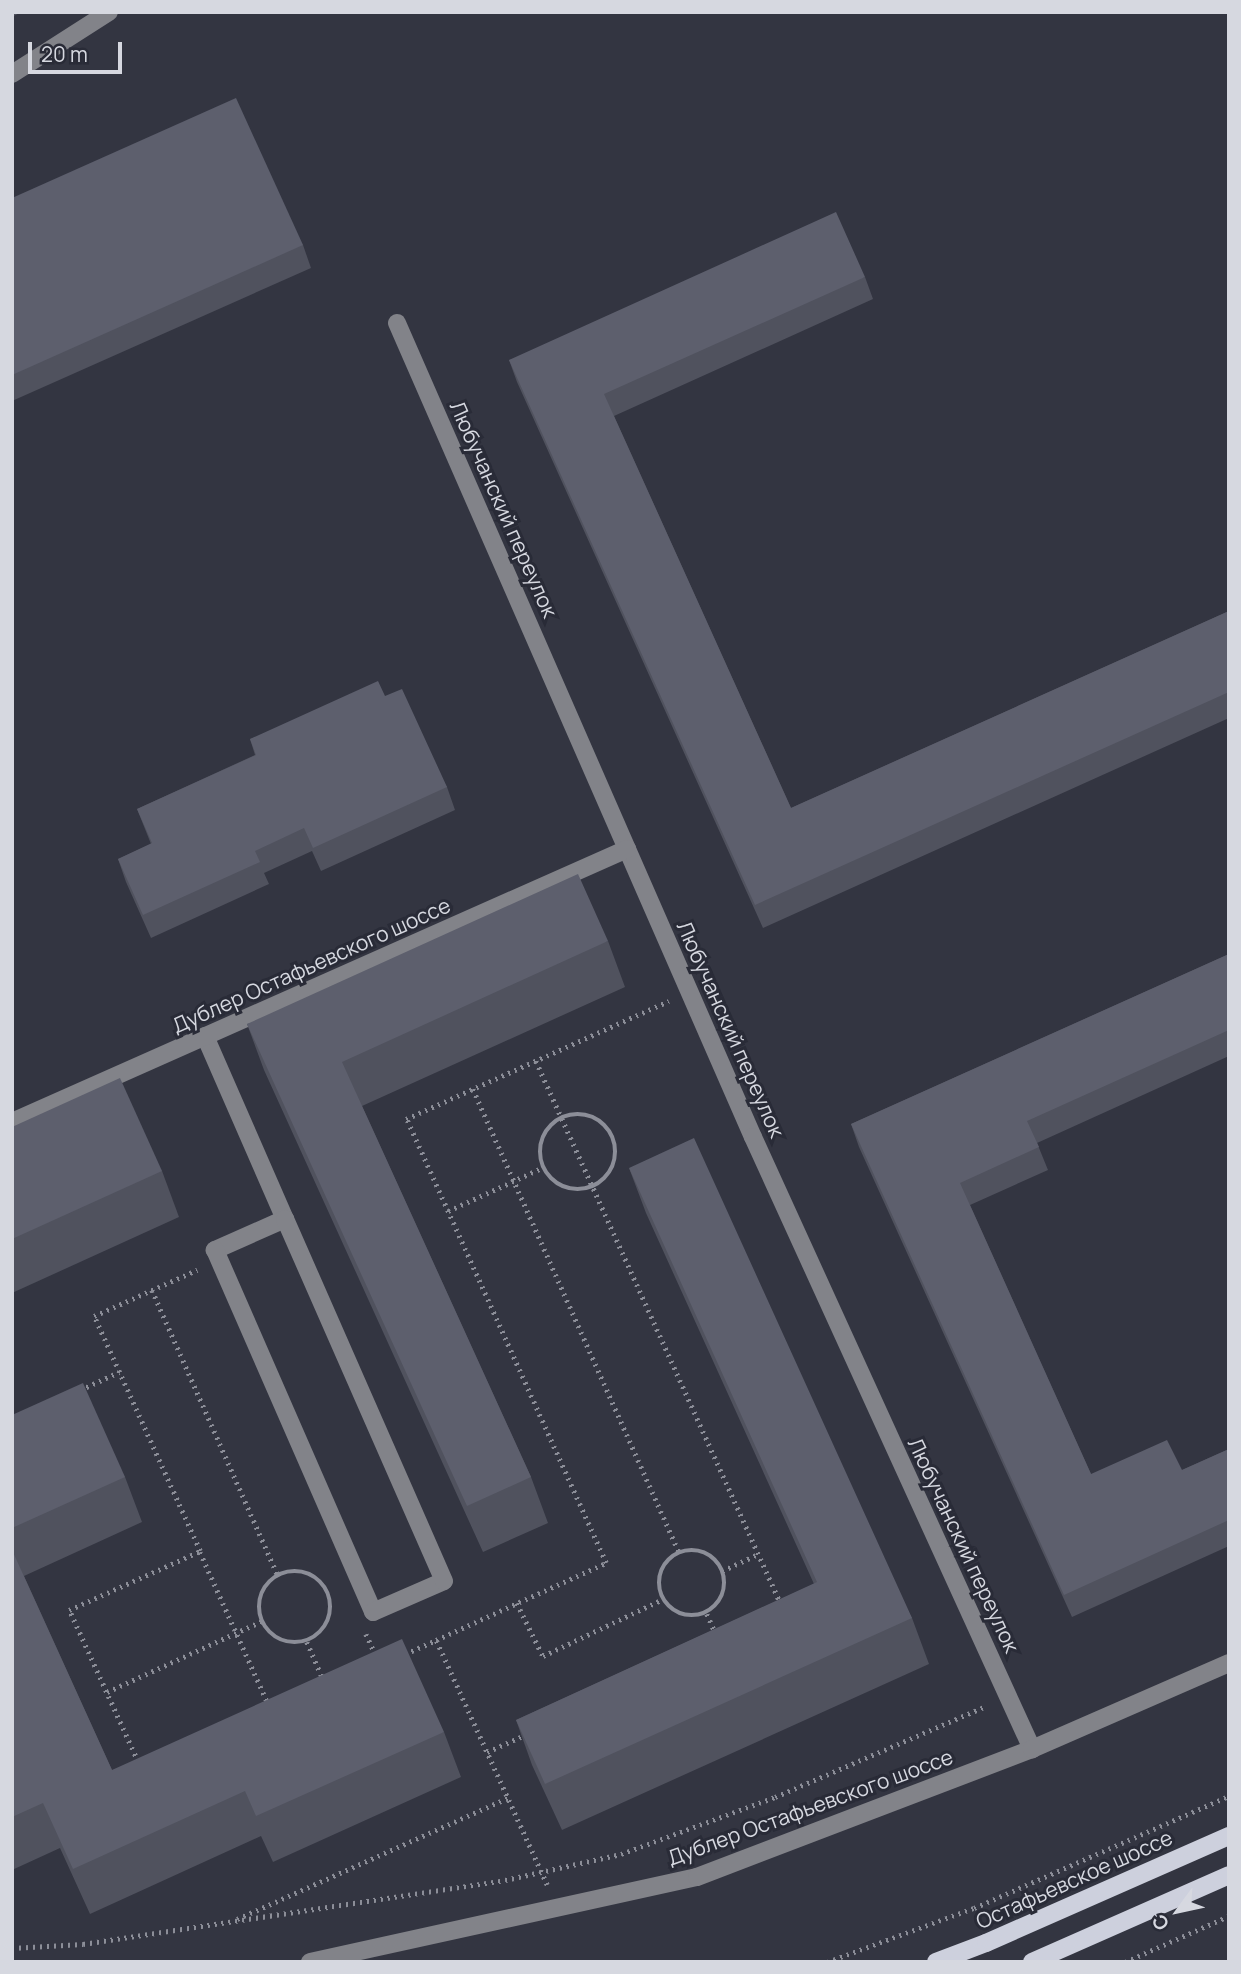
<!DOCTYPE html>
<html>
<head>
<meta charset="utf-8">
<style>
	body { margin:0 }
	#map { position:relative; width:1241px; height:1974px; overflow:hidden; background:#333541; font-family:Manrope,sans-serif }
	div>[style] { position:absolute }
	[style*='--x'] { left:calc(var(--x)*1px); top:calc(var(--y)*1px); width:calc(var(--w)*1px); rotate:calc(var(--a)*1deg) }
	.path>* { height:4.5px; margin-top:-2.25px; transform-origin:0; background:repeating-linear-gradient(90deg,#8c8e98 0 2px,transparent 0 7px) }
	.path>.ring { margin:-2.25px; padding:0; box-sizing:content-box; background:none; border:4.5px solid #8c8e98; border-radius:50% }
	.minor>* { height:18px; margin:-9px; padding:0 9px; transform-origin:9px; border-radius:9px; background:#828389 }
	.major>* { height:18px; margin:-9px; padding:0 9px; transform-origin:9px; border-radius:9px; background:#cdd0dd }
	.wall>* { inset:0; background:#50525e }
	.building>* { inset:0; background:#5d5f6d }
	span { translate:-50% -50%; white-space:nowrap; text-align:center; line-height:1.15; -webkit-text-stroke:6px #292b37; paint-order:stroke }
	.street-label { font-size:21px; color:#d6d8e0 }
	.frame { position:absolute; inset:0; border:14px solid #d6d8e0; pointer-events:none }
	.north { position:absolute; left:1143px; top:1876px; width:70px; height:70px; -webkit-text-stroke:5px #292b37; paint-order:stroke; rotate:237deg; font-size:19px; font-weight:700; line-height:28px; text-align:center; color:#d6d8e0 }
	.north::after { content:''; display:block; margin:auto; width:24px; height:32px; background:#d6d8e0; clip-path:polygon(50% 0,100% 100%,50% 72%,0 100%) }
	.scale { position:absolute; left:28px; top:42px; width:94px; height:32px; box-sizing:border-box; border:4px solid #d6d8e0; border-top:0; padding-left:9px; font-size:21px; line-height:24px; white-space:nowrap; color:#d6d8e0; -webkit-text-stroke:5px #292b37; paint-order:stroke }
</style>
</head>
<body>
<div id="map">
	<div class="path">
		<i style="--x:536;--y:1061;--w:593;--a:65.72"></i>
		<i style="--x:473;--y:1089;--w:507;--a:66.01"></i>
		<i class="ring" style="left:540px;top:1114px;width:71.5px;height:71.5px"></i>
		<i style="--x:448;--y:1211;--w:106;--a:-24.6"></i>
		<i style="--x:152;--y:1290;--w:313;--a:66.2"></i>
		<i style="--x:80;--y:1390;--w:43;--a:-24.8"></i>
		<i class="ring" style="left:659px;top:1550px;width:61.5px;height:61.5px"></i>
		<i style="--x:200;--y:1552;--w:166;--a:65.8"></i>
		<i style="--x:722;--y:1571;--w:40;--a:-25"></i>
		<i class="ring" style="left:259px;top:1571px;width:67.5px;height:67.5px"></i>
		<i style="--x:517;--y:1603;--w:59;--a:63.9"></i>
		<i style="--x:543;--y:1656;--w:133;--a:-25.4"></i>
		<i style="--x:707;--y:1614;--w:20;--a:66"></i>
		<i style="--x:366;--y:1634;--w:23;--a:65"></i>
		<i style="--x:307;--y:1642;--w:40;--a:66.6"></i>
		<i style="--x:405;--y:1654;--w:34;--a:-24"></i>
		<i style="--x:107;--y:1692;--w:170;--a:-24.6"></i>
		<i style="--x:487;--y:1752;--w:42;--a:-24.1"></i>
		<i style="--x:138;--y:1762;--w:167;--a:-114.4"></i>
		<i style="--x:69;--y:1610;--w:144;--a:-24.2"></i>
		<i style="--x:200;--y:1551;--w:258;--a:-114.3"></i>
		<i style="--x:94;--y:1316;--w:113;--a:-24.1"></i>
		<i style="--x:547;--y:1885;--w:269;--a:-114.4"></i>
		<i style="--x:436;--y:1640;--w:187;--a:-24.4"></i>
		<i style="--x:606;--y:1563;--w:487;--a:-114.2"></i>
		<i style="--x:406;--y:1119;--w:288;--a:-24.2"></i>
		<i style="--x:237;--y:1919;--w:297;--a:-24.1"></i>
		<i style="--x:12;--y:1948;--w:71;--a:-3.2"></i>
		<i style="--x:83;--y:1944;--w:427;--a:-8.6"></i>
		<i style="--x:505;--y:1880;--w:119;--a:-12.6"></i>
		<i style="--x:621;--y:1854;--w:164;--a:-20.3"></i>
		<i style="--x:775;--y:1797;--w:230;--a:-23.3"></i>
		<i style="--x:827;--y:1962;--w:157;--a:-20.2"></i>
		<i style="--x:974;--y:1908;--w:279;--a:-23.7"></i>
		<i style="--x:1125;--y:1962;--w:114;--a:-23.9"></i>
	</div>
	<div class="minor">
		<i style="--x:12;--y:74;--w:115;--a:-32.6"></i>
		<i style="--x:397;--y:323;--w:888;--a:66.38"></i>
		<i style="--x:753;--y:1137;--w:673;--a:65.49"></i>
		<i style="--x:205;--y:1036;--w:200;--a:66.4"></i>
		<i style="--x:285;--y:1219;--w:77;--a:156.1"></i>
		<i style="--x:215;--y:1250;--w:395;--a:66.4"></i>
		<i style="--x:373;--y:1612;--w:77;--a:-23.6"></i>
		<i style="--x:444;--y:1581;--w:395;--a:-113.7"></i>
		<i style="--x:12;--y:1122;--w:673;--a:-23.94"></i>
		<i style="--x:310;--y:1962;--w:396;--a:-12.4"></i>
		<i style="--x:697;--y:1877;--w:359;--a:-20.9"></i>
		<i style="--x:1032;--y:1749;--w:215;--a:-23.6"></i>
	</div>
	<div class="major">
		<i style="--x:936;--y:1962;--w:53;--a:-20.8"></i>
		<i style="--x:986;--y:1943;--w:266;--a:-23.8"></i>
		<i style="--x:1032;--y:1962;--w:215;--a:-23.8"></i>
	</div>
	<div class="wall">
		<i style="clip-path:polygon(12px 12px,21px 12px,12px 17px)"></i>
		<i style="clip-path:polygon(12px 198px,303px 245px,311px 268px,12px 401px)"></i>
		<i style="clip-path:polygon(865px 277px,873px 299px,614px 416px,791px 808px,1229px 611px,1229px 718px,763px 928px,517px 382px,509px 360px)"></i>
		<i style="clip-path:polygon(385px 696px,447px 787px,455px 810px,321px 871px,312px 851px,264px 873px,269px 884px,151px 938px,126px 882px,118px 859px,151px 844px,137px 809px,255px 755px,250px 739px)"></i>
		<i style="clip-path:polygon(608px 941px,625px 987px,362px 1106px,531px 1477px,548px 1523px,483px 1552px,264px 1070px,247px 1024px)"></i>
		<i style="clip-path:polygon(1229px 954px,1229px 1056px,1037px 1143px,1048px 1170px,970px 1205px,1091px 1474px,1182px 1470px,1229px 1449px,1229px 1546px,1072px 1617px,859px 1147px,851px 1124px)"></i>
		<i style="clip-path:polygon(12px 1127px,162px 1171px,179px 1217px,12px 1293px)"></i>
		<i style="clip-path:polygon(629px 1168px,912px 1618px,929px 1664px,562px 1830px,532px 1765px,516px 1720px,814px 1584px,646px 1213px)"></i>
		<i style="clip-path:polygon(12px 1415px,125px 1477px,142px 1522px,24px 1576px,112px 1770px,444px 1732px,461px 1777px,273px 1862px,261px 1836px,90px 1914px,60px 1848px,12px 1870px)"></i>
	</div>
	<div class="building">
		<i style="clip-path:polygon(236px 98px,303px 245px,12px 375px,12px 198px)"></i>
		<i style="clip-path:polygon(836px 212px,865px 277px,604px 394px,791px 808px,1229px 611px,1229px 692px,755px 905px,509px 360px)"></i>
		<i style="clip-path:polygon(378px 681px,385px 696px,402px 689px,447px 787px,313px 848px,304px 828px,255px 851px,260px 862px,143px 915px,118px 859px,152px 843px,137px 809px,256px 755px,250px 739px)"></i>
		<i style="clip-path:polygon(578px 874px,608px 941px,342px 1062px,531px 1477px,467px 1506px,247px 1024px)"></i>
		<i style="clip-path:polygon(1229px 954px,1229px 1030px,1027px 1121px,1039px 1147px,960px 1183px,1091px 1474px,1167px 1440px,1182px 1470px,1229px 1449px,1229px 1520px,1064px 1595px,851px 1124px)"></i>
		<i style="clip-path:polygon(120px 1078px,162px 1171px,12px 1239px,12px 1127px)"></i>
		<i style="clip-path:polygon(694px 1138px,912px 1618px,545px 1784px,516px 1720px,817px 1582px,629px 1168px)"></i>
		<i style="clip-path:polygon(83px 1383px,125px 1477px,12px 1528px,12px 1415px)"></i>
		<i style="clip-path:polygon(12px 1550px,112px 1770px,402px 1639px,444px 1732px,256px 1816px,245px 1791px,73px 1869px,43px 1803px,12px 1817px)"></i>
	</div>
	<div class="street-label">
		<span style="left:504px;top:509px;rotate:66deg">Любучанский переулок</span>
		<span style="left:311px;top:965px;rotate:-24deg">Дублер Остафьевского шоссе</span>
		<span style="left:731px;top:1029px;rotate:66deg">Любучанский переулок</span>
		<span style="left:964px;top:1545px;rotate:65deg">Любучанский переулок</span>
		<span style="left:810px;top:1807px;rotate:-20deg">Дублер Остафьевского шоссе</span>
		<span style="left:1074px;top:1879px;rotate:-24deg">Остафьевское шоссе</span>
	</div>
	<div class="frame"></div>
	<div class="north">С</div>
	<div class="scale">20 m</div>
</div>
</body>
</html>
